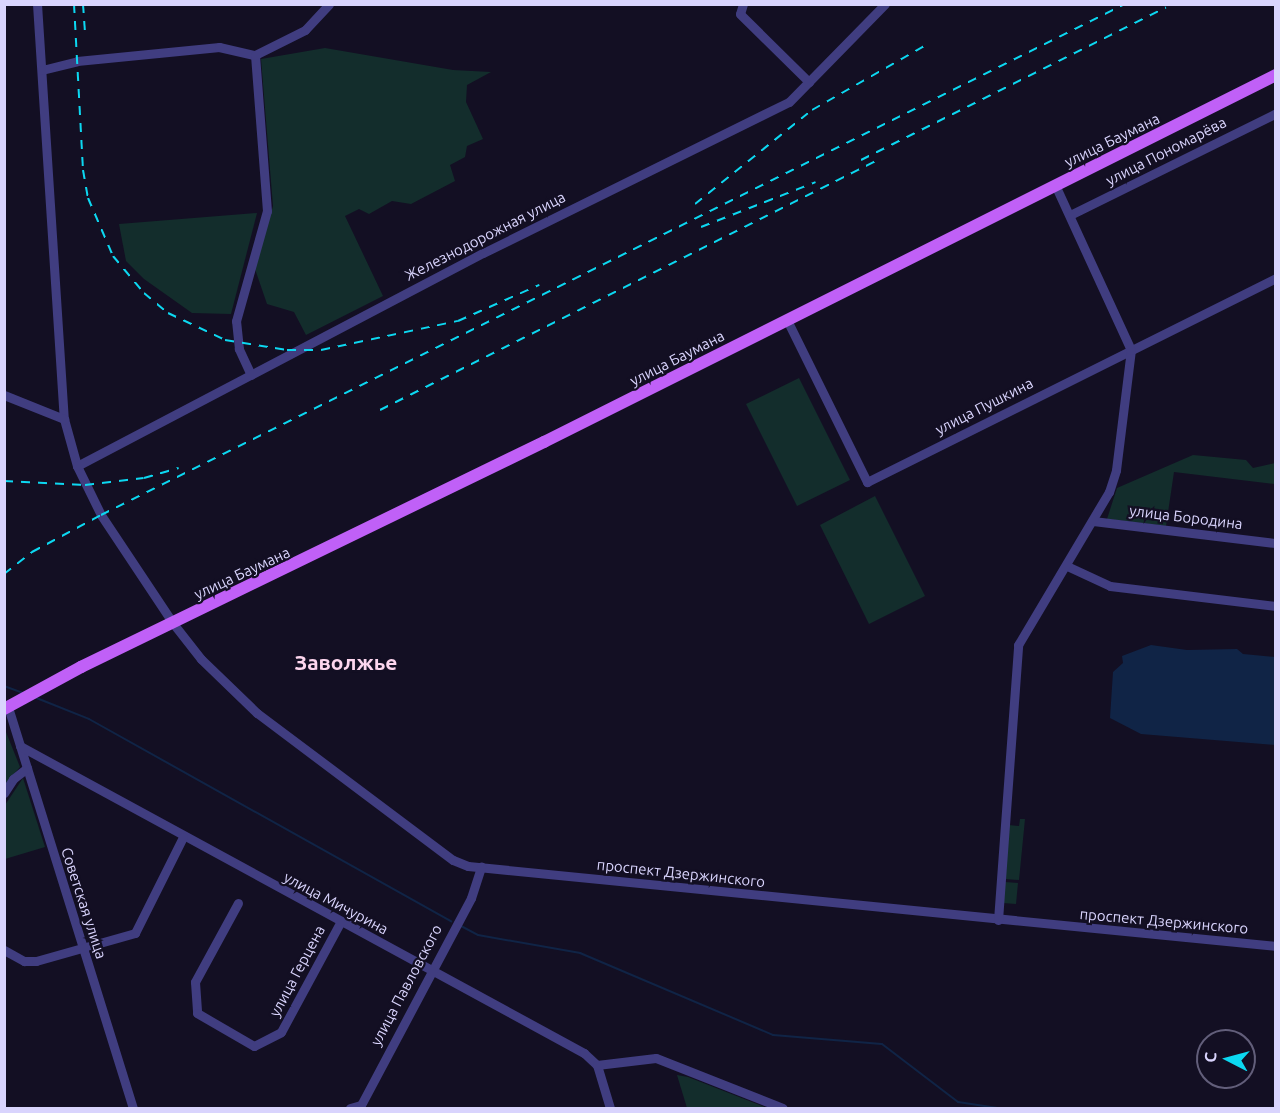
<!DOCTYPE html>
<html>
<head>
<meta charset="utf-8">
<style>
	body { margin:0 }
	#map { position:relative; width:1280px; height:1113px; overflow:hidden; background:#130f23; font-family:Ubuntu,sans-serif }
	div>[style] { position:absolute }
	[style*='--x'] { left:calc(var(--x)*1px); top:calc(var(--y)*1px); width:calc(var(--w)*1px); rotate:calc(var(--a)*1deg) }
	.green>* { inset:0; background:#132d2c }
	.water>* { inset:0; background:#102446 }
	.stream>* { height:2px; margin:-1px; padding:0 1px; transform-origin:1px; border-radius:1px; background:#102446 }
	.minor>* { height:9px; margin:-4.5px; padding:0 4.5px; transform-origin:4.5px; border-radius:4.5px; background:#403d80 }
	.major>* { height:12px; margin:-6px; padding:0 6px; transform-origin:6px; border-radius:6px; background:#c060f7 }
	.rail>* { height:2px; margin-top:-1px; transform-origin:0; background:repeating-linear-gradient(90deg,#0cd8f1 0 9px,transparent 0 17px) }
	span { translate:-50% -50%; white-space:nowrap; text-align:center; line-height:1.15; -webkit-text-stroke:4.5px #130f23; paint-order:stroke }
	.street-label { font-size:15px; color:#d9d4fd }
	.district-label { font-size:21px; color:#fdd6ee; font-weight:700 }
	.frame { position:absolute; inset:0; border:6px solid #d9d4fd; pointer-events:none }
	.north { position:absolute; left:1196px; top:1029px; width:60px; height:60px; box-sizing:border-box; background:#130f23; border:2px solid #625e7a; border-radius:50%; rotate:276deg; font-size:16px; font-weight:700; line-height:24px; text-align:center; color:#d9d4fd }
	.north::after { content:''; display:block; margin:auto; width:21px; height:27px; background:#0cd8f1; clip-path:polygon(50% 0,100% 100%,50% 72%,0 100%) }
</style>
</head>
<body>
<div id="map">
	<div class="green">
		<i style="clip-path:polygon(325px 48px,453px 70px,491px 72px,467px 85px,466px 102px,483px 139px,467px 146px,465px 157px,450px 165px,455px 181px,411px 204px,392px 201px,369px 214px,359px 209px,345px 216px,383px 296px,306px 335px,294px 312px,267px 304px,255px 269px,273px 206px,261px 59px)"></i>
		<i style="clip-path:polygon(257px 213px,231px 314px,192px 313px,144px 279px,126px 261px,119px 224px)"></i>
		<i style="clip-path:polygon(799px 378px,850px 480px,797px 506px,746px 404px)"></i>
		<i style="clip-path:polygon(1193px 455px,1246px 460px,1253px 468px,1275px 463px,1275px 484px,1174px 472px,1166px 526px,1107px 519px,1117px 488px)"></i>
		<i style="clip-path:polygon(875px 496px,925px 596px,869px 624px,820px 525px)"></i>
		<i style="clip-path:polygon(4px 727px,20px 767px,4px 785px)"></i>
		<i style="clip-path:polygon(23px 778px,45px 847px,5px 859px,5px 805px)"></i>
		<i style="clip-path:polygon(1020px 819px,1025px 819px,1019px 880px,1005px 879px,1009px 825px,1019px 826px)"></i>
		<i style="clip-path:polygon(1005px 882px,1018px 883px,1016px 904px,1003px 903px)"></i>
		<i style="clip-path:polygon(677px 1075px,688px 1077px,767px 1108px,687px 1108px)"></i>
	</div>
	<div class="water">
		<i style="clip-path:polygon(1151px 645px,1187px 650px,1237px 649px,1243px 654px,1275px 657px,1275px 745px,1141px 734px,1110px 718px,1113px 672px,1123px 663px,1122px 656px)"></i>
	</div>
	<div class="stream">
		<i style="--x:4;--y:686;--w:20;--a:20"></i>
		<i style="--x:34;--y:697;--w:59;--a:21.8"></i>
		<i style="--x:89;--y:719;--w:415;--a:29.2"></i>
		<i style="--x:461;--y:926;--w:19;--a:28"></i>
		<i style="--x:478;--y:935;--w:104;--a:10"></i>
		<i style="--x:580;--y:953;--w:210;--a:23"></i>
		<i style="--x:773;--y:1035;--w:109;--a:4.7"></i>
		<i style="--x:882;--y:1044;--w:96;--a:37.3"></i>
		<i style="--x:958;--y:1102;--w:40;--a:8.5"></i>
	</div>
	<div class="minor">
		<i style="--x:37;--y:4;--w:416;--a:86.3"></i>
		<i style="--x:64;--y:419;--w:49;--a:74.5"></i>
		<i style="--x:77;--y:466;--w:55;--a:63.9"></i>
		<i style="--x:101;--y:515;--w:128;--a:56.4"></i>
		<i style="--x:172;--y:622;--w:47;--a:51.9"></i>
		<i style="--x:201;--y:659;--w:78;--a:44"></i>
		<i style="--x:257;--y:713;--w:245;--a:36.9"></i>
		<i style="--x:453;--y:860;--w:16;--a:22"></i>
		<i style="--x:468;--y:866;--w:812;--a:5.65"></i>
		<i style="--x:743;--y:4;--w:10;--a:107"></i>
		<i style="--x:740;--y:14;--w:97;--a:44.6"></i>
		<i style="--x:42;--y:70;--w:36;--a:-14"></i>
		<i style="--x:77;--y:61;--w:143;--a:-5.6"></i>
		<i style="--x:219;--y:47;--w:37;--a:13"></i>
		<i style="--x:1070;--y:215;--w:230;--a:-26.3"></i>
		<i style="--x:787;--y:320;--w:181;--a:63.7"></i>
		<i style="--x:867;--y:482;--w:457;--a:-26.5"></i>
		<i style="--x:251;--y:375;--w:29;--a:-115"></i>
		<i style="--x:239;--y:349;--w:28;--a:-96"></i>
		<i style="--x:236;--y:321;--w:114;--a:-74.3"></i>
		<i style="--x:267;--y:211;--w:156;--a:-94.4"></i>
		<i style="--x:255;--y:55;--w:56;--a:-26.6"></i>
		<i style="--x:305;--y:30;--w:35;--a:-47"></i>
		<i style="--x:4;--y:395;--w:65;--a:21.8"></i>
		<i style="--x:77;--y:466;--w:458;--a:-27.7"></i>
		<i style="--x:483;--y:253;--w:341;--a:-26.3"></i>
		<i style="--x:789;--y:102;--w:137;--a:-45.6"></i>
		<i style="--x:1093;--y:521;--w:184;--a:6.9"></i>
		<i style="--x:1067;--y:566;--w:47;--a:24.9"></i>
		<i style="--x:1110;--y:586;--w:167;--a:6.9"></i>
		<i style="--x:8;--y:707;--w:420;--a:72.7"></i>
		<i style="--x:20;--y:746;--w:642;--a:28.56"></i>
		<i style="--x:584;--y:1053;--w:18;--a:43"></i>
		<i style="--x:597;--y:1065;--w:45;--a:73.2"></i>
		<i style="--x:4;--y:793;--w:17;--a:-57"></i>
		<i style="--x:13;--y:779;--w:18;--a:-38"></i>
		<i style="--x:238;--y:903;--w:90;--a:118.6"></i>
		<i style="--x:195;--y:982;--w:31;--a:86"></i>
		<i style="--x:197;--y:1013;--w:66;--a:30.1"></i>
		<i style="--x:254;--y:1046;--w:30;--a:-27"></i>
		<i style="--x:281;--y:1032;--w:124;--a:-61.6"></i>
		<i style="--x:998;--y:920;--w:276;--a:-85.8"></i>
		<i style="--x:1018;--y:645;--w:178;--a:-59.3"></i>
		<i style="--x:1109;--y:492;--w:23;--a:-72"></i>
		<i style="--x:1116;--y:470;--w:121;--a:-82.9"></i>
		<i style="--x:1131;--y:350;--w:182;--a:-114.7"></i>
		<i style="--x:4;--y:950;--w:23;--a:29"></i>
		<i style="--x:24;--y:961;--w:12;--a:0"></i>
		<i style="--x:36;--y:961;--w:103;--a:-15.8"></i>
		<i style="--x:135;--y:933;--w:107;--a:-63.4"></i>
		<i style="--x:597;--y:1065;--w:59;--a:-6.8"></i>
		<i style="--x:656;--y:1058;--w:136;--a:21.5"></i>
		<i style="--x:350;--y:1108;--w:11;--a:-15"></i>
		<i style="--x:361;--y:1105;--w:234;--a:-62"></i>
		<i style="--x:471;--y:898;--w:33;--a:-72"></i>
	</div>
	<div class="major">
		<i style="--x:4;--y:709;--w:88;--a:-28.6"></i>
		<i style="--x:81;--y:667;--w:515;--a:-25.92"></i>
		<i style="--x:544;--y:442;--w:819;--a:-26.63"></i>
	</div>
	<div class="rail">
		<i style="--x:74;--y:4;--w:166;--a:86.9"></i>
		<i style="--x:83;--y:170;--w:28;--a:80"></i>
		<i style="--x:88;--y:198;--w:63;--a:66.7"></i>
		<i style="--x:113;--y:256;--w:48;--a:50"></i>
		<i style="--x:144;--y:293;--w:31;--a:40"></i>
		<i style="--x:168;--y:313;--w:63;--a:25.3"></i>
		<i style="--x:225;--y:340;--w:63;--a:9.2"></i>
		<i style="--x:287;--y:350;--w:34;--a:0"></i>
		<i style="--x:321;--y:350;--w:140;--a:-12"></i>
		<i style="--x:458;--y:321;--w:89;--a:-24"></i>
		<i style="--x:83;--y:4;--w:32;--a:86"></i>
		<i style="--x:861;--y:160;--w:341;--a:-26.6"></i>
		<i style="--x:695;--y:204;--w:150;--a:-38.8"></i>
		<i style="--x:812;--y:110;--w:131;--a:-29.7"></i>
		<i style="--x:701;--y:227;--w:123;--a:-21.4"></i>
		<i style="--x:380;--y:410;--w:555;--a:-26.66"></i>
		<i style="--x:4;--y:481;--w:81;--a:2.8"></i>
		<i style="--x:85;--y:485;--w:59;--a:-6.8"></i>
		<i style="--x:144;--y:478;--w:36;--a:-16"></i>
		<i style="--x:4;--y:574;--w:36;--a:-38"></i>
		<i style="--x:32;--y:552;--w:78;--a:-28.2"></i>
		<i style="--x:101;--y:515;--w:1144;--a:-26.52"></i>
	</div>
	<div class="street-label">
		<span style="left:1112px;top:140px;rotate:-26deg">улица Баумана</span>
		<span style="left:1166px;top:151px;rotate:-27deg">улица Пономарёва</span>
		<span style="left:485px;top:236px;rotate:-27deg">Железнодорожная улица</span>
		<span style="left:677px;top:358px;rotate:-27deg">улица Баумана</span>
		<span style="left:984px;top:406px;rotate:-27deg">улица Пушкина</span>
		<span style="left:1186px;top:517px;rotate:7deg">улица Бородина</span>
		<span style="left:242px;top:573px;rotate:-25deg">улица Баумана</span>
		<span style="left:681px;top:873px;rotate:6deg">проспект Дзержинского</span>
		<span style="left:84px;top:903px;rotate:72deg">Советская улица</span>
		<span style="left:336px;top:903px;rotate:28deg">улица Мичурина</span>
		<span style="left:1164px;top:921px;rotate:5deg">проспект Дзержинского</span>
		<span style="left:297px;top:971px;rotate:-62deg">улица Герцена</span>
		<span style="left:406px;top:985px;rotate:-62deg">улица Павловского</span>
	</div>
	<div class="district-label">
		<span style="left:346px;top:662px">Заволжье</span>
	</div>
	<div class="frame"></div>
	<div class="north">С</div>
</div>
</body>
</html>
